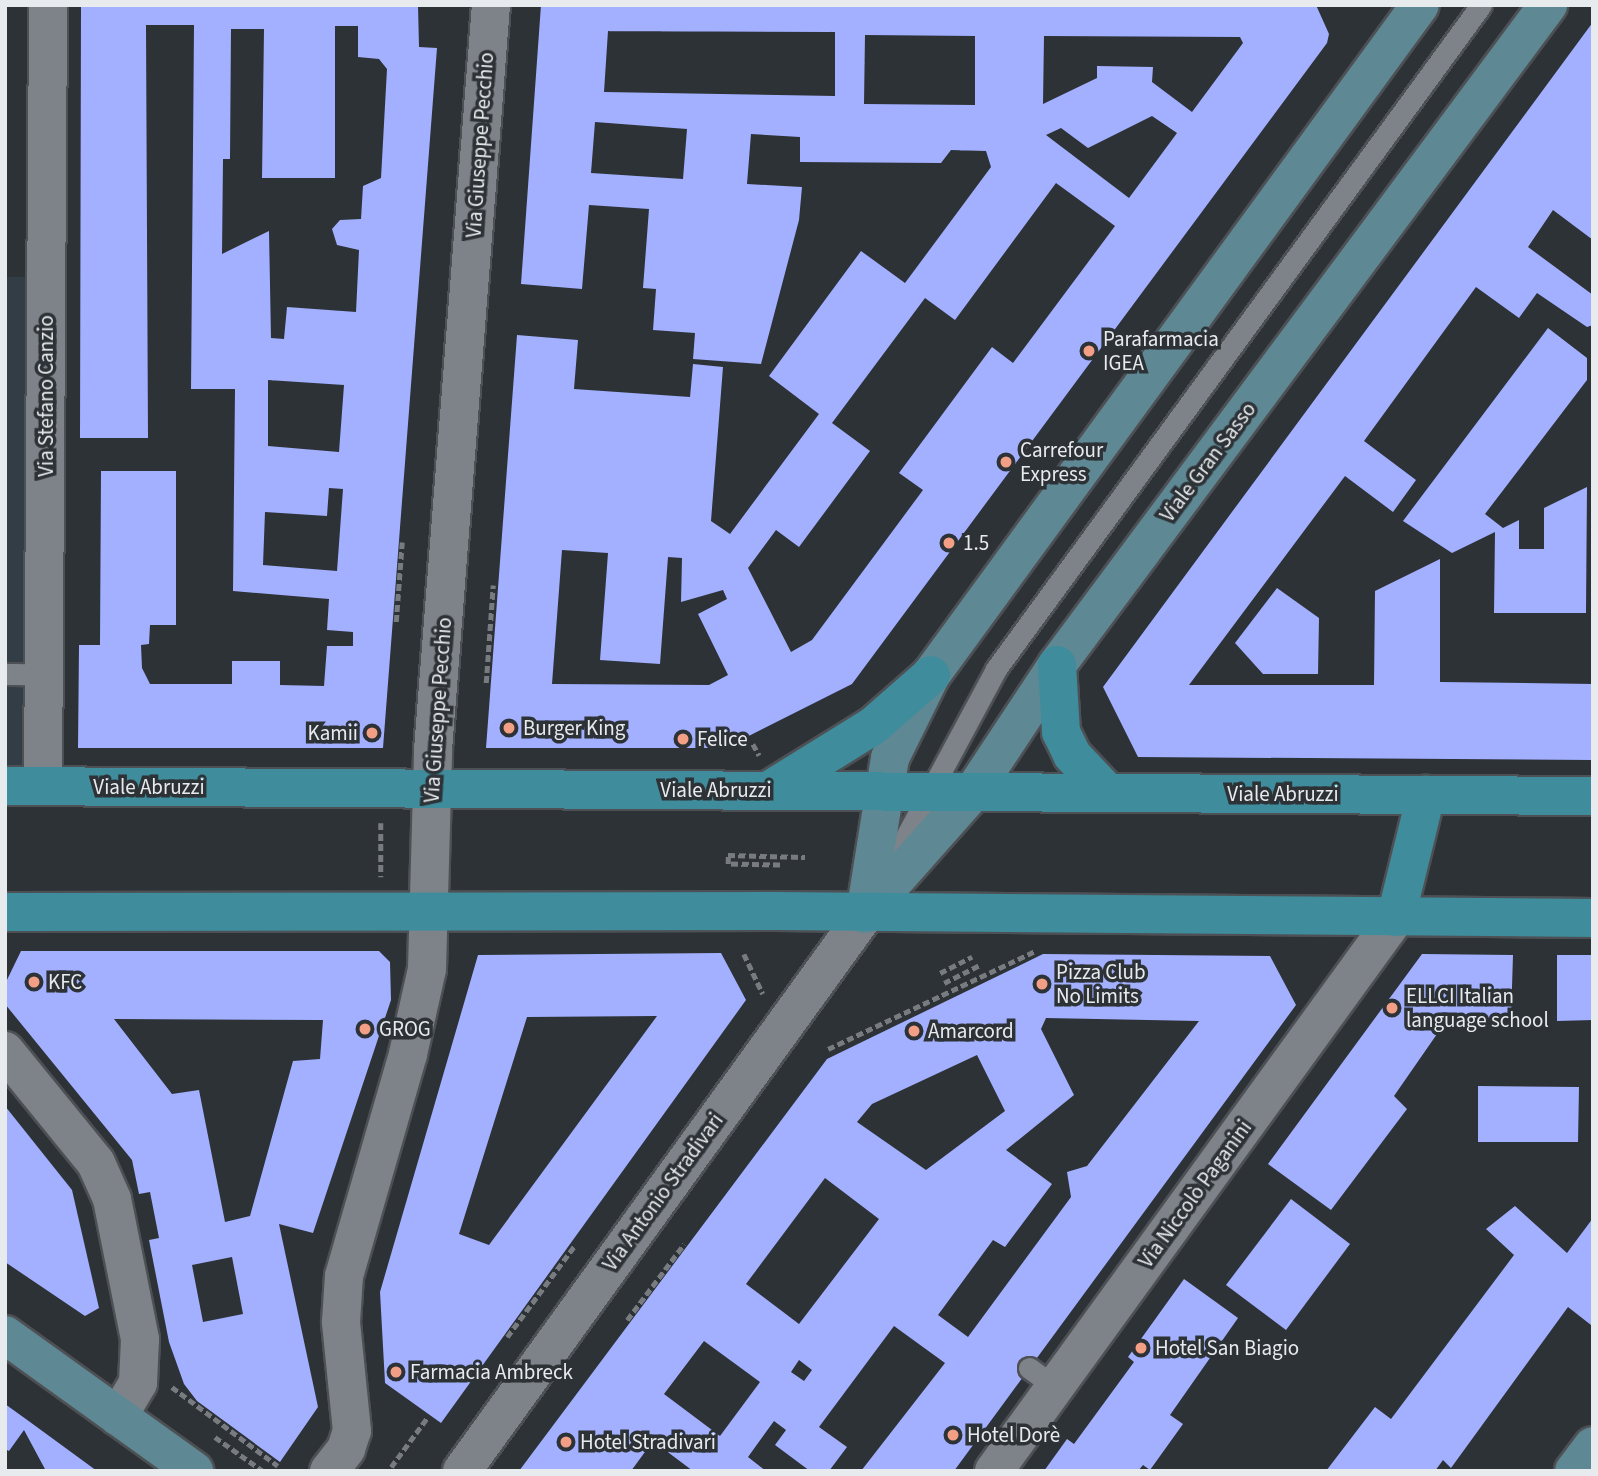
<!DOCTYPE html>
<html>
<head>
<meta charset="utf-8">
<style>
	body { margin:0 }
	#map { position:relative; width:1598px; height:1476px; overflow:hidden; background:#2d3237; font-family:"Source Sans 3",sans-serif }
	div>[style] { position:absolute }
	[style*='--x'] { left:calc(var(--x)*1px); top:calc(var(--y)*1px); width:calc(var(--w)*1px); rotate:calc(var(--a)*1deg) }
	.built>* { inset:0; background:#333d46 }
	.building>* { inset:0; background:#a2b0ff }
	.path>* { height:4.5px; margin-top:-2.25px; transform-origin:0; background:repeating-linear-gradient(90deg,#787c81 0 7px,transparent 0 10.5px) }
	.roads { filter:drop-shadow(2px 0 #4d5054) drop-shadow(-2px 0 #4d5054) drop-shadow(0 2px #4d5054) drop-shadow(0 -2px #4d5054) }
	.service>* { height:21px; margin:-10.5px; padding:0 10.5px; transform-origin:10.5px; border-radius:10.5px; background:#7e8389 }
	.minor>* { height:38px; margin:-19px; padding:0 19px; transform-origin:19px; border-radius:19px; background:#7e8389 }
	.tertiary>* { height:38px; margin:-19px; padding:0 19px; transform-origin:19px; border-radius:19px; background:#7e8389 }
	.secondary>* { height:38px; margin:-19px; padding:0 19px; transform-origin:19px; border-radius:19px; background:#5e8893 }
	.primary>* { height:38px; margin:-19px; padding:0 19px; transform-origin:19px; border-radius:19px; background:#3f8c9c }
	.dots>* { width:19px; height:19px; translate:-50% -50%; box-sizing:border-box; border:4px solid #2d3237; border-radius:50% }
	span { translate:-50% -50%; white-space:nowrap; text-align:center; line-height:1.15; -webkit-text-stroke:7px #2d3237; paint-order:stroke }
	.street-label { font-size:21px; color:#e8ebee }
	.poi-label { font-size:21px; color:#e8ebee }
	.left { translate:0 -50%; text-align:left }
	.right { translate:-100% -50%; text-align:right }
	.frame { position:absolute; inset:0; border:7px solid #e8ebee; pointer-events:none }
</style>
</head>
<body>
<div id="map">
	<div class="built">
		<i style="clip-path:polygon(5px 277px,42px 277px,38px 781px,5px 780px)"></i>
	</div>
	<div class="building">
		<i style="clip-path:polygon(evenodd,81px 5px,418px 5px,419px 47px,437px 48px,383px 748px,78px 748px,79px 645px,100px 645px,101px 471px,176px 471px,176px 625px,150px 625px,149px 644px,141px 645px,142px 668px,150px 684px,232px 684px,232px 661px,280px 661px,280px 685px,324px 686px,327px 646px,353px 646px,353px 632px,327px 630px,329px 599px,233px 591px,235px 389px,191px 389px,194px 25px,146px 25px,148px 438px,80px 438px,81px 5px,335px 26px,358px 26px,358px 57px,379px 59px,387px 69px,381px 178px,363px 186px,361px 219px,340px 220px,332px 229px,337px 245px,359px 250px,356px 312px,287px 307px,284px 339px,271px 338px,269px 231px,222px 254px,223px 159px,230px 159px,231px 29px,264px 29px,262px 178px,335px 178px,335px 26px,81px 5px,268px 380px,344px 385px,339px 452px,268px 446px,268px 380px,81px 5px,329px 488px,343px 489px,337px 571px,263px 565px,265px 512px,327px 516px,329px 488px)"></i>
		<i style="clip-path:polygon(evenodd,541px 5px,1316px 5px,1329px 34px,1327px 43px,852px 684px,725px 748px,486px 748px,517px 335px,578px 340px,574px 389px,690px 397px,693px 364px,723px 367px,711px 521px,730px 534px,819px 414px,769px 376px,861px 251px,905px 283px,991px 167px,986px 151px,951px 150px,941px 163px,800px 162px,800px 137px,751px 134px,747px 184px,802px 187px,799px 220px,761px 364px,693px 359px,695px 333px,653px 330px,656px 289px,643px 288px,649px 209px,589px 205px,582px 289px,521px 284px,541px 5px,608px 31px,835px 32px,835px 96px,604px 92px,608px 31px,541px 5px,865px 35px,975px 36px,975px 105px,864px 104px,865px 35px,541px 5px,1044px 36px,1240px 37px,1243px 43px,1192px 112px,1152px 82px,1153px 67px,1097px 66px,1097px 78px,1043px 104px,1044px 36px,541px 5px,1152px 116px,1177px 133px,1129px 198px,1046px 135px,1061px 128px,1088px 148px,1152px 116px,541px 5px,595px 122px,687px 129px,683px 179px,591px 173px,595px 122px,541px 5px,1056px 183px,1115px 226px,1013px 363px,992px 347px,899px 473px,923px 490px,812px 640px,791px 652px,748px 568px,776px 530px,799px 547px,870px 451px,832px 423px,925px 298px,955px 320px,1056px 183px,541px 5px,562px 550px,608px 553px,600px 660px,660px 664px,668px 557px,682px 558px,681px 602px,723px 590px,727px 599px,698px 614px,728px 675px,709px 685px,552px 684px,562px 550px)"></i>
		<i style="clip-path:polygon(1593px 22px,1593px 240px,1553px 210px,1528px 247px,1593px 295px,1593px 325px,1587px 327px,1537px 293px,1519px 318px,1476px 287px,1364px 441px,1416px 480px,1393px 512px,1345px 476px,1189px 685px,1374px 685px,1375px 591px,1440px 559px,1440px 682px,1593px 684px,1593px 760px,1138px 757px,1103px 687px)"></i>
		<i style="clip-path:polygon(1548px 328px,1587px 358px,1587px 380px,1485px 514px,1503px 528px,1519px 520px,1519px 549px,1544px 549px,1544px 508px,1587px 487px,1586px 613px,1494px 613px,1495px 532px,1452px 553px,1403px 521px)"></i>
		<i style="clip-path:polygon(1277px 588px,1319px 618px,1318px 674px,1263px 674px,1235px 643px)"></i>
		<i style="clip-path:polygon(evenodd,21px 951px,379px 951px,390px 962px,391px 1000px,313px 1233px,279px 1224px,318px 1407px,280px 1462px,197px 1401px,184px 1384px,169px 1342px,149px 1240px,159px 1238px,150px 1192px,139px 1194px,132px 1160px,5px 1004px,5px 984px,21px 951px,114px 1019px,323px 1020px,320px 1059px,293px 1061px,250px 1216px,225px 1222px,199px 1090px,172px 1094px,114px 1019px,21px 951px,232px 1257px,243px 1314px,203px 1322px,192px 1265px,232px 1257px)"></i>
		<i style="clip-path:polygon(evenodd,721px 953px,746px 1000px,441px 1423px,385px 1383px,380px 1292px,478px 955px,721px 953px,657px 1016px,489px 1245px,459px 1234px,527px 1017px,657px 1016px)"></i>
		<i style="clip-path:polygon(evenodd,1043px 954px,1270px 956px,1296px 1005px,954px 1471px,861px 1471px,945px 1363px,894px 1326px,819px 1427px,847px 1447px,829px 1471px,810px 1471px,775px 1445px,786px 1430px,774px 1421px,748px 1457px,766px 1471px,693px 1471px,653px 1441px,631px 1471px,519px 1471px,827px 1059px,1043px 954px,1046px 1018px,1199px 1021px,1087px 1166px,1067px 1172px,1071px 1197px,968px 1337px,938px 1315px,993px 1240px,1005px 1247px,1052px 1184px,1006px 1150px,1074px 1095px,1041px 1029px,1046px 1018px,1043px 954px,977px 1055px,1005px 1111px,926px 1170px,857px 1122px,872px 1104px,977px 1055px,1043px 954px,825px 1178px,879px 1219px,799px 1324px,746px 1284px,825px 1178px,1043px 954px,704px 1341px,760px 1382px,720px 1436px,664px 1394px,704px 1341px,1043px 954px,799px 1360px,812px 1370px,804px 1381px,791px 1372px,799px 1360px)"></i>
		<i style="clip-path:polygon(1422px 954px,1513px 955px,1511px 1019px,1446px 1021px,1394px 1096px,1407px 1109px,1331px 1210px,1268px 1164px)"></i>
		<i style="clip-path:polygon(1557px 955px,1593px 955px,1593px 1020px,1557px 1021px)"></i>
		<i style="clip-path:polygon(1478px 1086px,1579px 1087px,1578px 1142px,1478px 1142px)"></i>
		<i style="clip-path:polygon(5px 1106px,72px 1190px,99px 1308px,85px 1316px,5px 1262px)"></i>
		<i style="clip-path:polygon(1291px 1199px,1350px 1244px,1286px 1330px,1226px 1285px)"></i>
		<i style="clip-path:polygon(1515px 1206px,1567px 1253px,1593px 1218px,1593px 1322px,1591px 1325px,1568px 1307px,1451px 1468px,1443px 1460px,1435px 1471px,1326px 1471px,1375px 1407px,1391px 1419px,1514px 1255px,1486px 1229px)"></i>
		<i style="clip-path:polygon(1184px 1279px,1238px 1318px,1170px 1415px,1183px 1424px,1150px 1470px,1143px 1465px,1138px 1471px,1044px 1471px,1067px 1439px,1074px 1444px,1134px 1362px,1128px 1357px)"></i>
		<i style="clip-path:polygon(5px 1404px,30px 1422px,97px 1471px,46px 1471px,24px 1430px,9px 1451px,5px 1449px)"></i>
	</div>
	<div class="path">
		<i style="--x:396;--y:622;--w:80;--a:-85.7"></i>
		<i style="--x:486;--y:683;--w:98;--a:-85.9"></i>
		<i style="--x:753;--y:744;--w:13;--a:61"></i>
		<i style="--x:381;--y:823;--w:54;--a:90"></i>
		<i style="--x:780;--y:865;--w:52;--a:-178.9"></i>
		<i style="--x:728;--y:864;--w:9;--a:-90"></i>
		<i style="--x:728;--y:855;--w:77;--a:1.5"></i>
		<i style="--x:744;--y:954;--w:44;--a:64.6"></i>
		<i style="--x:940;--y:973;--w:36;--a:-27"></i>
		<i style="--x:944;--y:983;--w:40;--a:-26.6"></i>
		<i style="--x:828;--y:1049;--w:229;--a:-25.3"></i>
		<i style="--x:627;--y:1320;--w:95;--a:-53.1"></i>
		<i style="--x:507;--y:1337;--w:114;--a:-53.5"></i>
		<i style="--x:172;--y:1387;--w:132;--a:36.7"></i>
		<i style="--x:215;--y:1437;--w:59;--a:35.3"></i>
		<i style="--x:391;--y:1467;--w:61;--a:-53.7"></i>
	</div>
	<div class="roads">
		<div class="service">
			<i style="--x:5;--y:674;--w:39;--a:1"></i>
			<i style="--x:889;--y:868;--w:226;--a:-61.7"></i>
			<i style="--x:996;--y:669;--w:822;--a:-53.85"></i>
			<i style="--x:1029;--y:1368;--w:32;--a:36"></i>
		</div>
		<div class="minor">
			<i style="--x:43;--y:786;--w:781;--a:-89.63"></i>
			<i style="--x:5;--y:1051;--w:144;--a:50.9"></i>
			<i style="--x:96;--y:1163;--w:39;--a:66"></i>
			<i style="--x:112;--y:1199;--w:143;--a:78.7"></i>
			<i style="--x:140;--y:1339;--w:44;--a:92.6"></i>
			<i style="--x:138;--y:1383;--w:39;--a:121"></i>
			<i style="--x:329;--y:1471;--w:28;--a:-52"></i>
			<i style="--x:346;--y:1449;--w:19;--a:-72"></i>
			<i style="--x:352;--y:1431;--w:110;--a:-95.8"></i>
			<i style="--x:341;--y:1322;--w:46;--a:-86.3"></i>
			<i style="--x:344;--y:1276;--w:231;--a:-73.9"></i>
			<i style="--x:408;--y:1054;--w:87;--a:-77.4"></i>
			<i style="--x:427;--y:969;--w:219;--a:-88.4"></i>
			<i style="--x:433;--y:750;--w:747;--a:-85.55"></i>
			<i style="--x:994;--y:1471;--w:684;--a:-54.03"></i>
		</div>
		<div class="tertiary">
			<i style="--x:462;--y:1471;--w:688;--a:-54.11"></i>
		</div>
		<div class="secondary">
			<i style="--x:865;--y:914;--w:163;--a:-48.5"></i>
			<i style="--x:973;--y:792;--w:152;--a:-56.5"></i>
			<i style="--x:1057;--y:665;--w:823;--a:-53.35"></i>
			<i style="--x:865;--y:914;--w:158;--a:-80.9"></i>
			<i style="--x:890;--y:758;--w:93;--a:-63.7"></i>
			<i style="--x:931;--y:675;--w:829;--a:-53.88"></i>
			<i style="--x:5;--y:1335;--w:233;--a:35.7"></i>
			<i style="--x:1574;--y:1471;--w:31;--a:-53"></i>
		</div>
		<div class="primary">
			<i style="--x:1057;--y:665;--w:67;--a:86.6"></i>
			<i style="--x:1061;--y:732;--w:25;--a:64"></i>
			<i style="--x:1072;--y:755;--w:52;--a:46.5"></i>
			<i style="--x:5;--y:786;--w:1588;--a:0.36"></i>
			<i style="--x:768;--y:791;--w:123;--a:-31.8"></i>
			<i style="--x:873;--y:726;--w:77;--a:-41.3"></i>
			<i style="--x:5;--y:912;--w:769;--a:-0.07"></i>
			<i style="--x:774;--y:911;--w:819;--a:0.49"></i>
			<i style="--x:1396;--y:917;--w:126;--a:-76.2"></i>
		</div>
	</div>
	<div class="dots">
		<i style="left:1089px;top:351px;background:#f39f85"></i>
		<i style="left:1006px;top:462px;background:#f39f85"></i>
		<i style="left:949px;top:543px;background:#f39f85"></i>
		<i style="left:509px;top:728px;background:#f39f85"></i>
		<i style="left:372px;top:733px;background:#f39f85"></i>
		<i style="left:683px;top:739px;background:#f39f85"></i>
		<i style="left:34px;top:982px;background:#f39f85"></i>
		<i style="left:1042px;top:984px;background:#f39f85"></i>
		<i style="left:1392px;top:1008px;background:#f39f85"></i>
		<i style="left:365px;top:1029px;background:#f39f85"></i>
		<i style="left:914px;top:1031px;background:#f39f85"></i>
		<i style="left:1141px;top:1348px;background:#f39f85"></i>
		<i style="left:396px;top:1372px;background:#f39f85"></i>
		<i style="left:953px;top:1435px;background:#f39f85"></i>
		<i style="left:566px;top:1442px;background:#f39f85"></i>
	</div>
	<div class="street-label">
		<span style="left:480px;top:145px;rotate:-86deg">Via Giuseppe Pecchio</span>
		<span style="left:46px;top:396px;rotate:-90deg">Via Stefano Canzio</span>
		<span style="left:1208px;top:462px;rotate:-53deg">Viale Gran Sasso</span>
		<span style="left:438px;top:710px;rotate:-86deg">Via Giuseppe Pecchio</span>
		<span style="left:149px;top:787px">Viale Abruzzi</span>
		<span style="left:716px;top:790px">Viale Abruzzi</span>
		<span style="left:1283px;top:794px">Viale Abruzzi</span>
		<span style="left:663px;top:1192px;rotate:-54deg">Via Antonio Stradivari</span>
		<span style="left:1195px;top:1194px;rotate:-54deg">Via Niccolò Paganini</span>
	</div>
	<div class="poi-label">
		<span class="left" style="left:1103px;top:351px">Parafarmacia<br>IGEA</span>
		<span class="left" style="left:1020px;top:462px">Carrefour<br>Express</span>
		<span class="left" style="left:963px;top:543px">1.5</span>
		<span class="left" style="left:523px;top:728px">Burger King</span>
		<span class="right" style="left:358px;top:733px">Kamii</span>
		<span class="left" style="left:697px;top:739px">Felice</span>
		<span class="left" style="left:1056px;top:984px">Pizza Club<br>No Limits</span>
		<span class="left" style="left:48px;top:982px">KFC</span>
		<span class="left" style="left:1406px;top:1008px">ELLCI Italian<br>language school</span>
		<span class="left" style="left:379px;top:1029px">GROG</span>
		<span class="left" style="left:928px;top:1031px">Amarcord</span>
		<span class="left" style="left:1155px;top:1348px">Hotel San Biagio</span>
		<span class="left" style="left:410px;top:1372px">Farmacia Ambreck</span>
		<span class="left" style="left:967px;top:1435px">Hotel Dorè</span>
		<span class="left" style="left:580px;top:1442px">Hotel Stradivari</span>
	</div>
	<div class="frame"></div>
</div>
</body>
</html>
